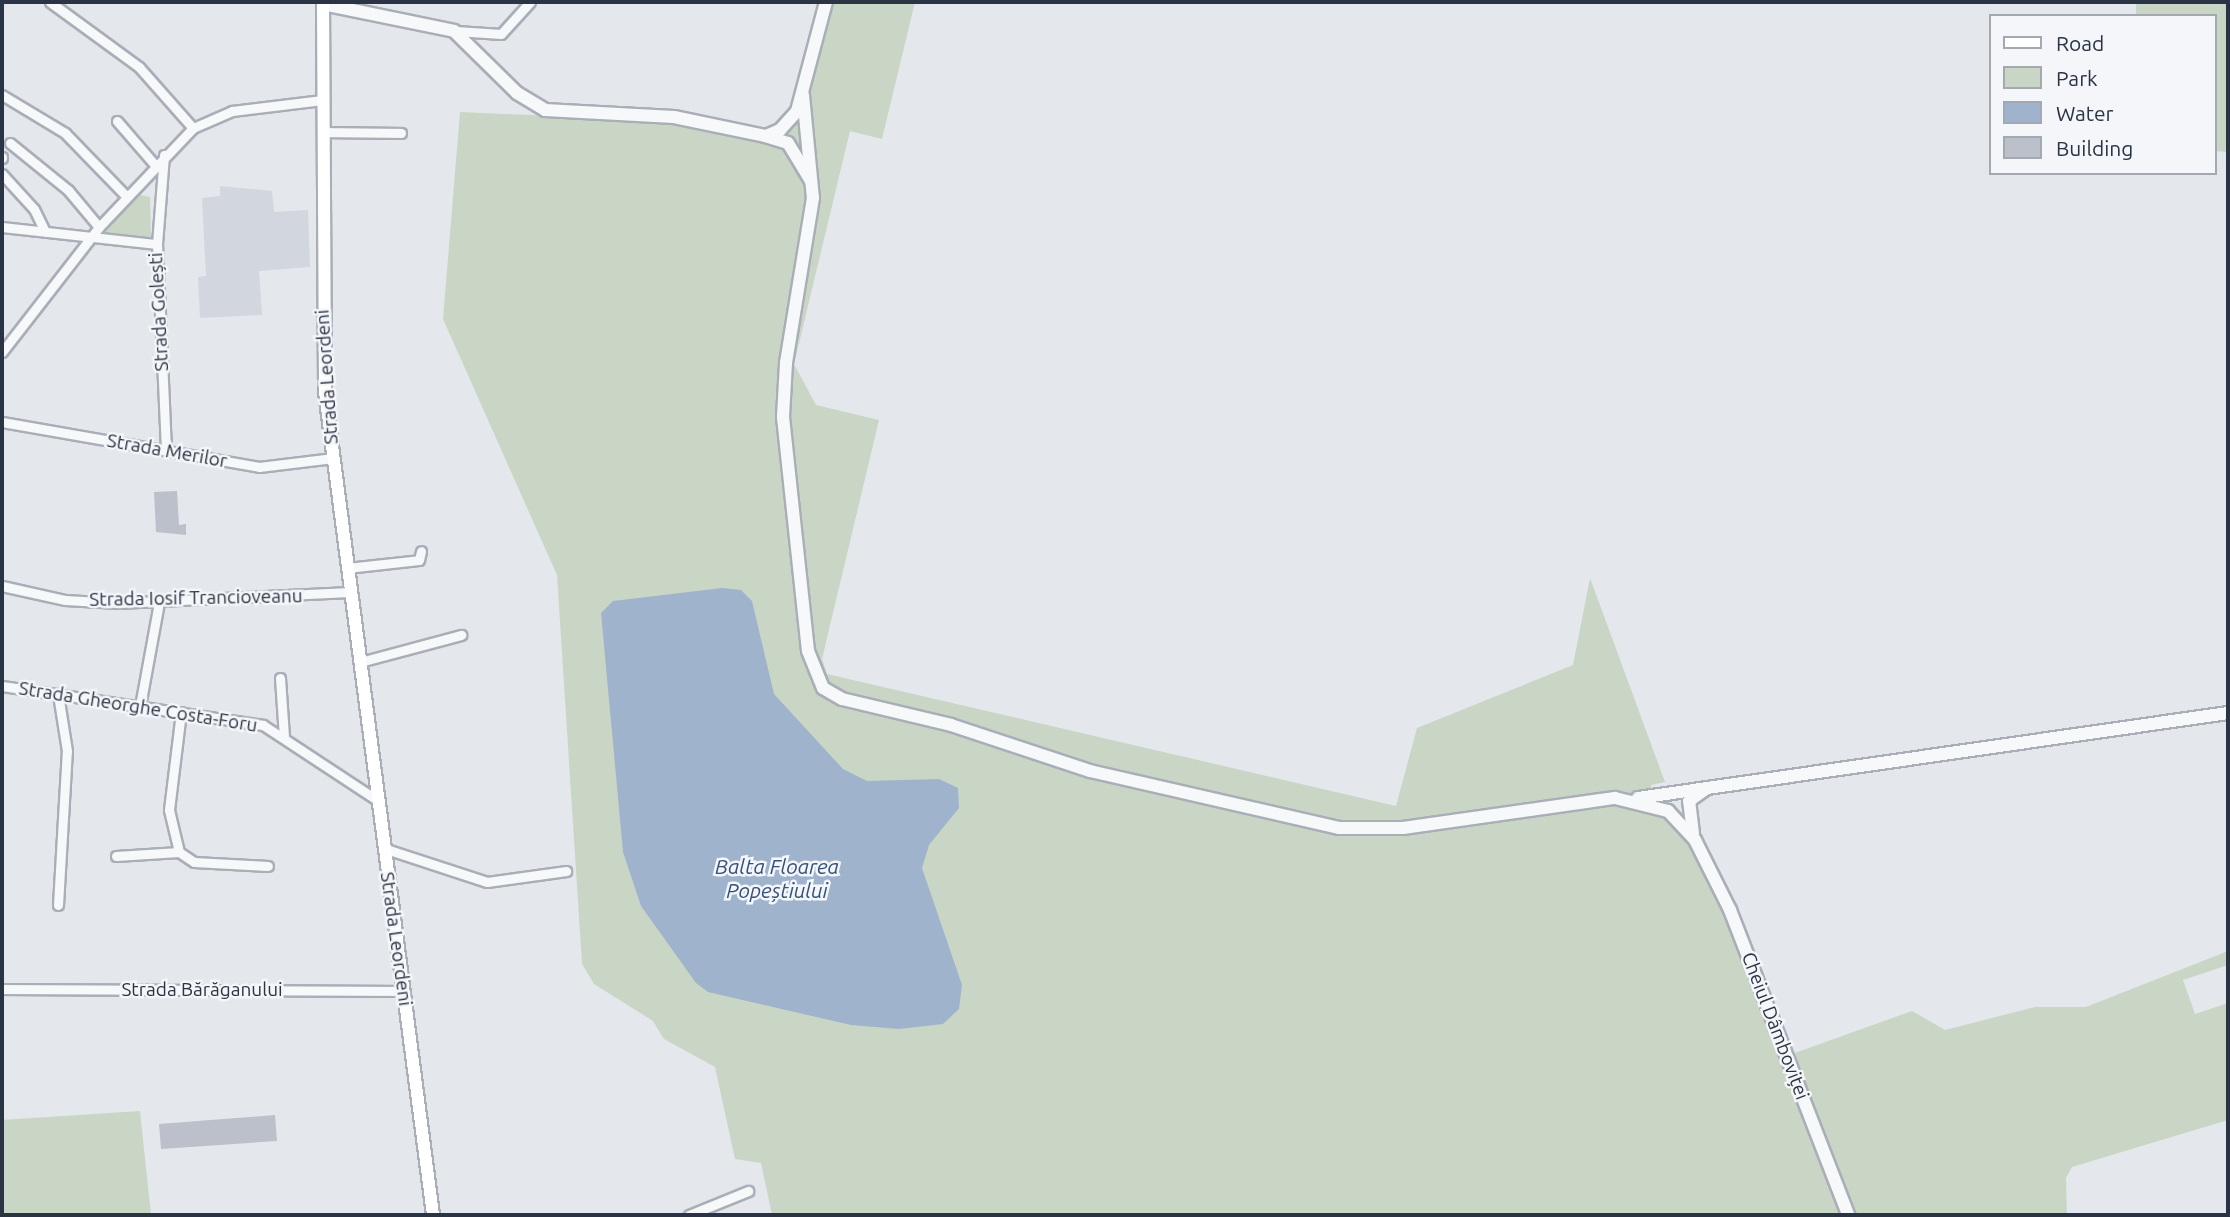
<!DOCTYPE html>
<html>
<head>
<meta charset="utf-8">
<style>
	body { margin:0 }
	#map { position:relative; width:2230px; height:1217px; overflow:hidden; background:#e4e7ec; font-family:Ubuntu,sans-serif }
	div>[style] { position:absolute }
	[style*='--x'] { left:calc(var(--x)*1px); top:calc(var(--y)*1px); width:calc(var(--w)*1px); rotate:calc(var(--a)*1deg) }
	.built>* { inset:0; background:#d2d6de }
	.green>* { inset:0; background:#c9d6c5 }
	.water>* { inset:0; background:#9fb4cc }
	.building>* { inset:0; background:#bbc0ca }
	.roads { filter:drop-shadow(2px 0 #a9aeb7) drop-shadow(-2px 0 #a9aeb7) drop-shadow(0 2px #a9aeb7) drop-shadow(0 -2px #a9aeb7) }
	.minor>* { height:9px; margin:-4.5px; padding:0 4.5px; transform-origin:4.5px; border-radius:4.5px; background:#f7f8fa }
	.tertiary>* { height:12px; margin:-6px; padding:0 6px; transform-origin:6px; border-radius:6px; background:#f7f8fa }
	.secondary>* { height:12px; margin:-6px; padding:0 6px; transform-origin:6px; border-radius:6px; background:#fff }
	span { translate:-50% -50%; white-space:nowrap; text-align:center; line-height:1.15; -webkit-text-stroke:5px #f4f6f9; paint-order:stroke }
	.street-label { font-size:19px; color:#2b3445 }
	.water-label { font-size:21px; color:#34527a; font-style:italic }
	.frame { position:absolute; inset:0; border:4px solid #2b3445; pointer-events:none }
	.legend { position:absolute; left:1989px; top:14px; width:228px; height:161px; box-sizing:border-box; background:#f4f6f9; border:2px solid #a4a8b1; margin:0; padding:9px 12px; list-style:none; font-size:21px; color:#2b3445 }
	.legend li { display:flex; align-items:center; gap:14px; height:35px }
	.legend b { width:35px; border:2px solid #a4a8b1 }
</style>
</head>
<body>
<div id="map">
	<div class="built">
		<i style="clip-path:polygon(220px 186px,272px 191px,274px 212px,308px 210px,310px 267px,259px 271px,262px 315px,200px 318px,198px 277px,206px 276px,202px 198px,220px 196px)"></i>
	</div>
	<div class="green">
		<i style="clip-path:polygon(832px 2px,915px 2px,882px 139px,850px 131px,794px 364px,816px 405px,879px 420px,822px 659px,827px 674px,1396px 806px,1417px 728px,1573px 665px,1590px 578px,1665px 782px,1651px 785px,1658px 813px,1693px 846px,1713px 887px,1841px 1215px,772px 1215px,761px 1163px,735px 1159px,715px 1067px,664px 1039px,653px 1021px,594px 984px,582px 964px,557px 575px,443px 319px,460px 112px,664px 121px,755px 139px,783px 124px,802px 90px,809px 92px)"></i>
		<i style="clip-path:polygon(2136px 2px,2228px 2px,2228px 152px,2214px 151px,2214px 16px,2136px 16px)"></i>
		<i style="clip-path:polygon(136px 194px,150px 197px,151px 239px,103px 233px)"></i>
		<i style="clip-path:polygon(2228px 951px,2228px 965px,2183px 980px,2195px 1014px,2228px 1003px,2228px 1120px,2072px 1167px,2066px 1178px,2067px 1215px,1854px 1215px,1792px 1054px,1912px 1011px,1945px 1030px,2035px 1007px,2086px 1007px)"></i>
		<i style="clip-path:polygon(140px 1111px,151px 1215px,2px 1215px,2px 1120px)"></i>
	</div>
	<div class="water">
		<i style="clip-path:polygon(722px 588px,741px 590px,752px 601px,774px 694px,843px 769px,867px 781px,939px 779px,958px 788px,959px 808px,929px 845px,922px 868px,962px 985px,959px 1009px,943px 1024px,899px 1029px,851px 1025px,708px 992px,696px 983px,641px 906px,623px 852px,601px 613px,613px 601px)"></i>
	</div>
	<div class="building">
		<i style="clip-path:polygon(177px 491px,179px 525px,186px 524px,186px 535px,156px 532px,154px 492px)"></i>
		<i style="clip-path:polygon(275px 1115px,277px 1141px,161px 1149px,159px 1124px)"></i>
	</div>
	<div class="roads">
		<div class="minor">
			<i style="--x:50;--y:2;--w:110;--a:36.1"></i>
			<i style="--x:139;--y:67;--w:81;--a:48.5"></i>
			<i style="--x:456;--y:31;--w:45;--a:3.8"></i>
			<i style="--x:501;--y:34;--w:43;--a:-47.8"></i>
			<i style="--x:2;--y:95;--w:74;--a:31.1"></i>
			<i style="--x:65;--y:133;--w:89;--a:45.9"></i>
			<i style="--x:117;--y:121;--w:58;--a:49.2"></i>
			<i style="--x:322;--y:132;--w:79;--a:0.7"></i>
			<i style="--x:10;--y:143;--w:75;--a:39"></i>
			<i style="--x:68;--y:190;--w:48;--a:50"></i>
			<i style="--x:164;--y:155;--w:89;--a:94.5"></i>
			<i style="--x:157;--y:244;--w:206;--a:87.5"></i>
			<i style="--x:2;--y:158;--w:1;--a:-90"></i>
			<i style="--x:2;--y:174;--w:47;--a:47.6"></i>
			<i style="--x:34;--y:209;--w:25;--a:64"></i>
			<i style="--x:2;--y:227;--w:156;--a:6.3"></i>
			<i style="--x:2;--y:352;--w:158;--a:-52.2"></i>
			<i style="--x:99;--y:227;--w:137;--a:-46.5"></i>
			<i style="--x:193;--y:128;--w:43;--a:-23.6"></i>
			<i style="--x:232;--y:111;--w:91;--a:-7"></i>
			<i style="--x:2;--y:422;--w:261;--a:9.9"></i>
			<i style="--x:259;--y:467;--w:75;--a:-6.9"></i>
			<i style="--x:347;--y:568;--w:72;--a:-6.3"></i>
			<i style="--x:419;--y:560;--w:9;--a:-77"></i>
			<i style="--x:2;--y:586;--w:65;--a:12.5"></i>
			<i style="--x:65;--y:600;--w:53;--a:3.2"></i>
			<i style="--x:118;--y:603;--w:232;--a:-2.7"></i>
			<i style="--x:360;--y:662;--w:105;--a:-15"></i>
			<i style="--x:280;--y:678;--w:59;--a:86.1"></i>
			<i style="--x:2;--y:686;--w:264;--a:8.5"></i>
			<i style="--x:263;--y:725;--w:136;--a:33.3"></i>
			<i style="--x:140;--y:706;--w:106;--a:-79.6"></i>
			<i style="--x:181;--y:712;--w:99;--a:97"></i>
			<i style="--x:169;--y:810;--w:43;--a:76.6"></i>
			<i style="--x:179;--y:852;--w:18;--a:34"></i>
			<i style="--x:194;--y:862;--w:74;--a:3.1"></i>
			<i style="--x:383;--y:848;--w:109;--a:18.1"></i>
			<i style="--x:487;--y:882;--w:80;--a:-7.9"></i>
			<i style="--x:116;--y:856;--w:63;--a:-3.6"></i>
			<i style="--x:58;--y:905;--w:154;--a:-86.7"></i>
			<i style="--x:67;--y:751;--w:58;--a:-99"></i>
			<i style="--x:2;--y:989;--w:401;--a:0.3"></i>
			<i style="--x:689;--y:1215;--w:64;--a:-22.1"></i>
		</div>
		<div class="tertiary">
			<i style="--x:323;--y:4;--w:134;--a:11.6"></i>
			<i style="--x:454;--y:31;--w:88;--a:44.5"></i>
			<i style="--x:517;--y:93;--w:33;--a:31"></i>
			<i style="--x:545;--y:110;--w:129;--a:3.1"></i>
			<i style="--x:674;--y:117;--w:94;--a:11.7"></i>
			<i style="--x:766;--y:136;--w:15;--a:-23"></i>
			<i style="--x:780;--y:130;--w:25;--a:-48"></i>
			<i style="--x:797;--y:111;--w:113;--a:-75.1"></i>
			<i style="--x:803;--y:95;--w:103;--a:84.5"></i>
			<i style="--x:813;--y:198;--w:167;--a:99.3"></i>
			<i style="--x:786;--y:363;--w:54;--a:93.2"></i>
			<i style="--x:783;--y:417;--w:235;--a:83.9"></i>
			<i style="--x:808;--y:651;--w:40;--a:68"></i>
			<i style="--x:823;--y:688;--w:22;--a:30"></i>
			<i style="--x:842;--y:699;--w:112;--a:13.4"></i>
			<i style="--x:951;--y:725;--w:146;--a:18.3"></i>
			<i style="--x:1090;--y:771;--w:255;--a:12.9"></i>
			<i style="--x:1339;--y:828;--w:64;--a:0"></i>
			<i style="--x:1403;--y:828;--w:214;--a:-8.1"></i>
			<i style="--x:1615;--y:798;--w:55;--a:13.8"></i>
			<i style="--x:1668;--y:811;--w:40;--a:47"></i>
			<i style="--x:1695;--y:840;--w:78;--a:63.4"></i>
			<i style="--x:1730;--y:910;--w:327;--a:68.8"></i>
			<i style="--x:765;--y:136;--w:24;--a:17"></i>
			<i style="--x:788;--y:143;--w:44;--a:58.8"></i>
			<i style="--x:1638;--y:798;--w:596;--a:-8.2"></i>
			<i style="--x:1693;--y:833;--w:32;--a:-97"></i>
			<i style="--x:1689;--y:801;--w:22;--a:-36"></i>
		</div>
		<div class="secondary">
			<i style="--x:323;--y:2;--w:390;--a:89.7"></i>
			<i style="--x:325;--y:392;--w:830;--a:82.52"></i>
		</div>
	</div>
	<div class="street-label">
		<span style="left:159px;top:312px;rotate:-93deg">Strada Golești</span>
		<span style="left:327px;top:377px;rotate:-94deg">Strada Leordeni</span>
		<span style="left:167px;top:451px;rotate:10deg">Strada Merilor</span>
		<span style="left:196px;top:598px;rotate:-1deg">Strada Iosif Trancioveanu</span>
		<span style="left:138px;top:707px;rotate:9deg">Strada Gheorghe Costa-Foru</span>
		<span style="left:396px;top:939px;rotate:82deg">Strada Leordeni</span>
		<span style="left:202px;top:990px">Strada Bărăganului</span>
		<span style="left:1775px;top:1026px;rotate:69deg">Cheiul Dâmboviței</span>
	</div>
	<div class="water-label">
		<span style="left:777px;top:878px">Balta Floarea<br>Popeștiului</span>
	</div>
	<div class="frame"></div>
	<ul class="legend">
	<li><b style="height:9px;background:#fff"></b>Road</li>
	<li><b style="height:19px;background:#c9d6c5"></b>Park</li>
	<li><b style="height:19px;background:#9fb4cc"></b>Water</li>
	<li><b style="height:19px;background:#bbc0ca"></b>Building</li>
	</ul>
</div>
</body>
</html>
